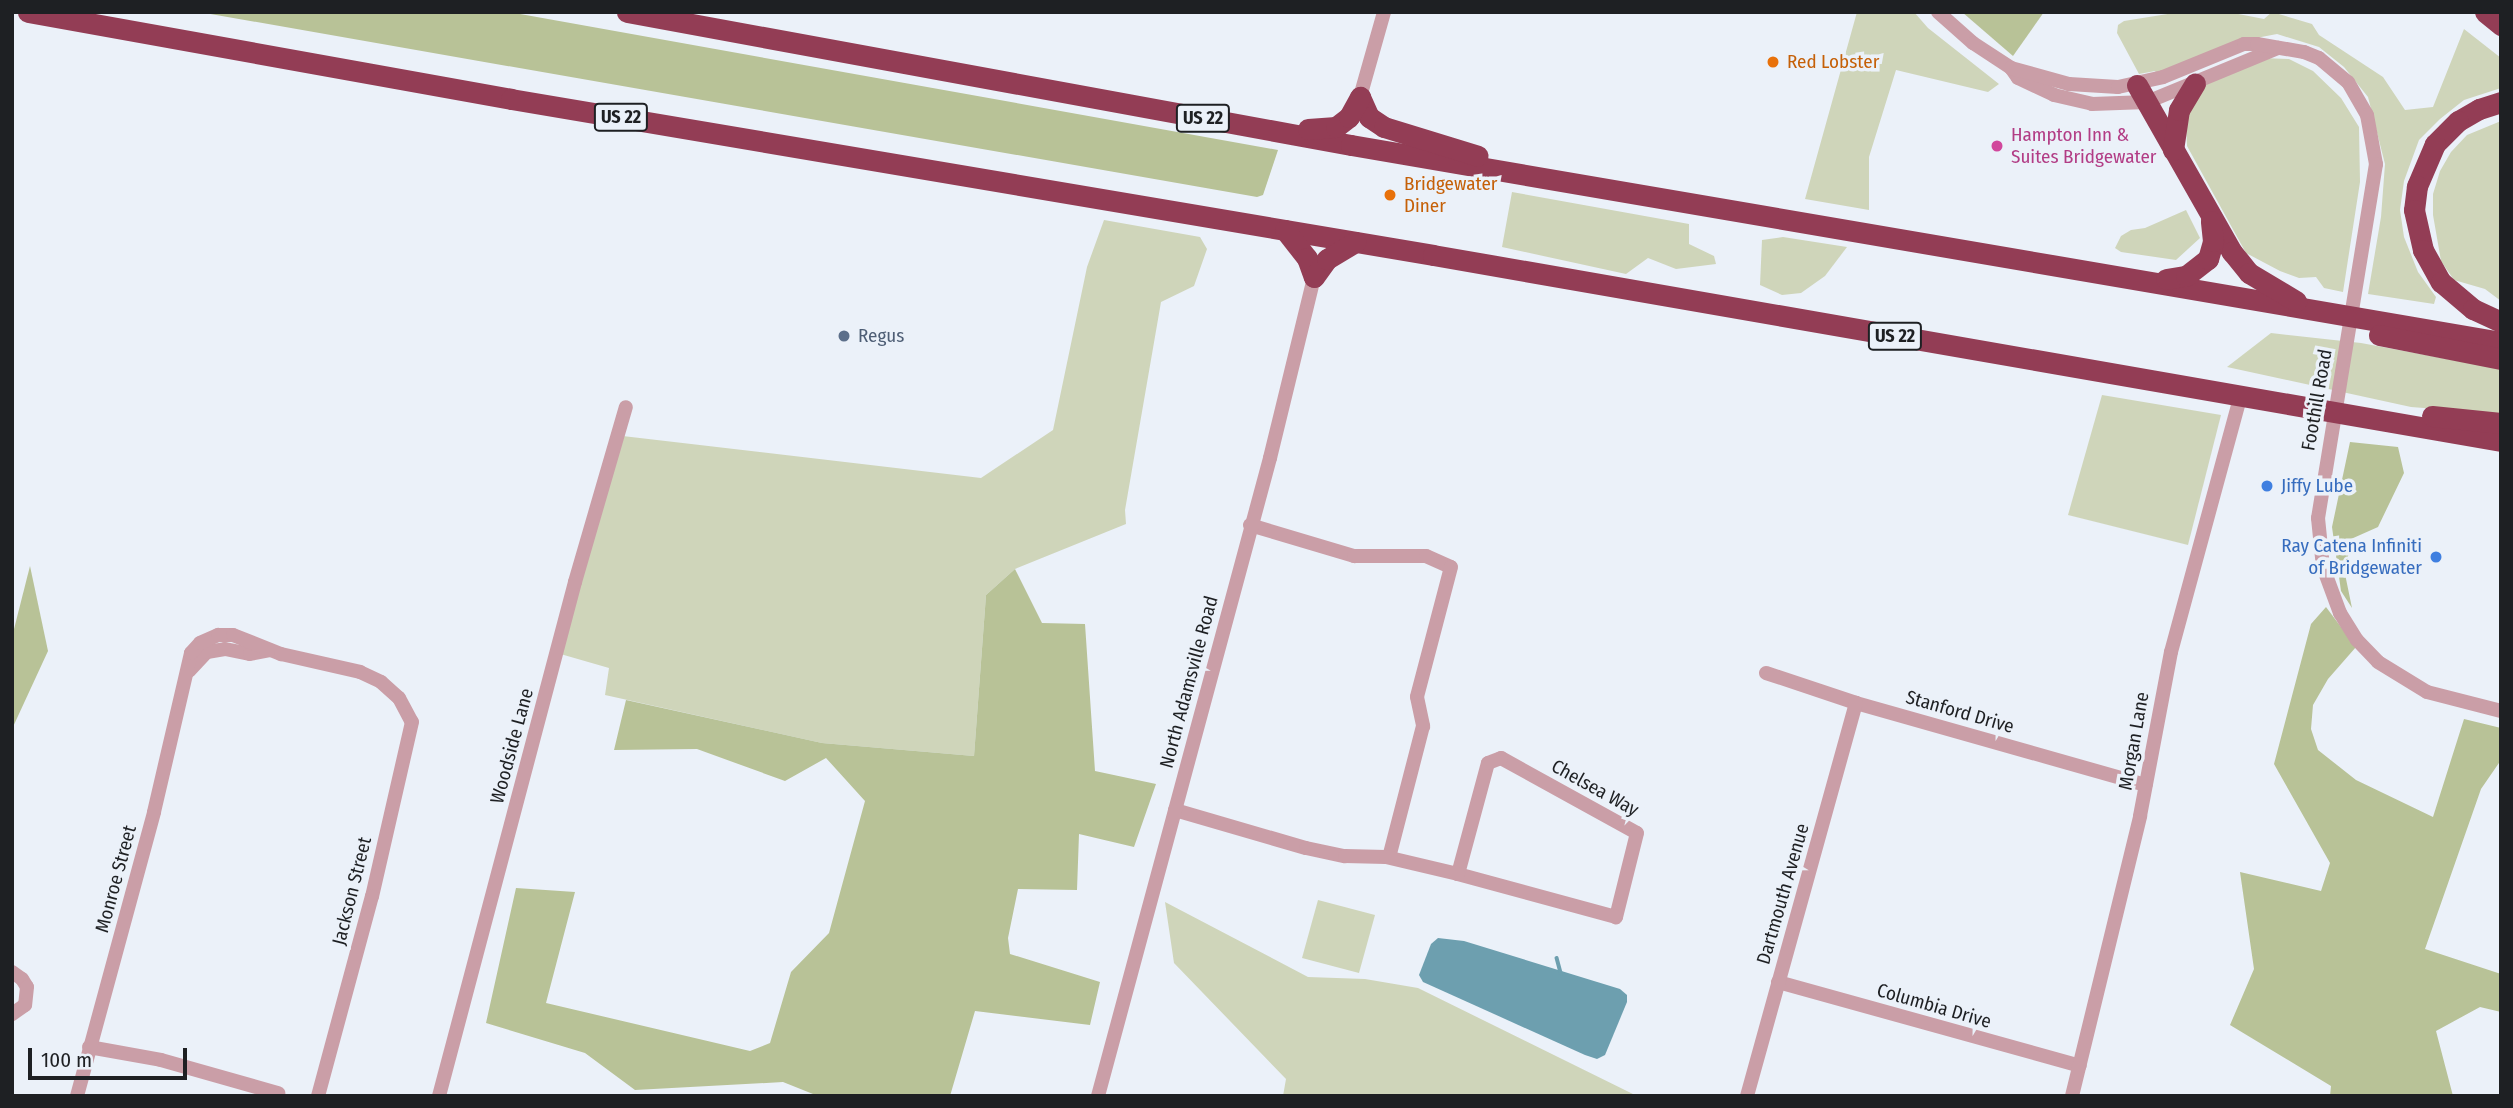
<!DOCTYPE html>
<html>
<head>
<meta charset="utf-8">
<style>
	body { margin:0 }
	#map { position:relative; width:2513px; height:1108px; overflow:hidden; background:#ebf1f9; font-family:"Fira Sans Condensed",sans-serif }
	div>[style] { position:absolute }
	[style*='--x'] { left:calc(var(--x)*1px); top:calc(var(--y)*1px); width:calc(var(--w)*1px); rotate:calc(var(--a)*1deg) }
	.green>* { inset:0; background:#cfd5ba }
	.forest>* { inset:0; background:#b8c297 }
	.water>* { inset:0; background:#6d9faf }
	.stream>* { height:3.5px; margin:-1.75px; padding:0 1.75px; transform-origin:1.75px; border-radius:1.75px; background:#6d9faf }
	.minor>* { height:14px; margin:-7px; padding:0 7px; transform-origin:7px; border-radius:7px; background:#ca9ea7 }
	.highway>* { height:21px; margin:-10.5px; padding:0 10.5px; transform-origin:10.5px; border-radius:10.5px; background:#933d55 }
	.dots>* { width:19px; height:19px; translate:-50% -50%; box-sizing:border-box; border:4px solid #ebf1f9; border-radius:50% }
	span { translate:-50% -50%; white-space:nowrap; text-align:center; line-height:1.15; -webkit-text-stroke:7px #ebf1f9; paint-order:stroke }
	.shield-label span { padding:2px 5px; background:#ebf1f9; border:2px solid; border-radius:5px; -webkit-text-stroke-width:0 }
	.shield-label { font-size:18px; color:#1e2023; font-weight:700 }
	.food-label { font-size:19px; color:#c56008 }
	.left { translate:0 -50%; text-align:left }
	.hotel-label { font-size:19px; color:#b23c85 }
	.service-label { font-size:19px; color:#4e5e75 }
	.street-label { font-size:19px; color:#1e2023 }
	.shop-label { font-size:19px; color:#366cbe }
	.right { translate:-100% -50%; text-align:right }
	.frame { position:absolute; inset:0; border:14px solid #1e2023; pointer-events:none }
	.scale { position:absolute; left:28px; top:1048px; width:159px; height:32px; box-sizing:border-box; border:4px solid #1e2023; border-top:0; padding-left:9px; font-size:21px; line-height:24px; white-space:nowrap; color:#1e2023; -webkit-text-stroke:5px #ebf1f9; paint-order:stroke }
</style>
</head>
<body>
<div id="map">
	<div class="green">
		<i style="clip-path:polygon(1857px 12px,1914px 12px,1928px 28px,1999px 84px,1988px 92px,1896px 70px,1869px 157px,1869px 210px,1805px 199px)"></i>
		<i style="clip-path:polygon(2180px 12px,2228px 12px,2264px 19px,2272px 12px,2312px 24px,2319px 35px,2383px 77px,2405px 110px,2433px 107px,2464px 29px,2501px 58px,2501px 88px,2464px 100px,2440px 119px,2419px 140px,2404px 181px,2400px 210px,2404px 237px,2418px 272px,2436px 297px,2434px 304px,2368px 294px,2381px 217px,2385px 164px,2368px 97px,2344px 67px,2319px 47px,2277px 34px,2230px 43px,2157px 74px,2155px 71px,2139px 74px,2117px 33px,2118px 25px,2124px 21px)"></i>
		<i style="clip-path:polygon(2262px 58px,2289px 59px,2313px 71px,2341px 98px,2359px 127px,2360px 182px,2343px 292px,2324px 288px,2316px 277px,2299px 278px,2280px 271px,2246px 253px,2187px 146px,2186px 124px,2192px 102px,2204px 85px)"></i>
		<i style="clip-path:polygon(2501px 121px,2501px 301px,2485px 289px,2454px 280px,2441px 261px,2433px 215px,2433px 194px,2440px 171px,2451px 152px,2467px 135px)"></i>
		<i style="clip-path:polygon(1512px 192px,1689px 224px,1689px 244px,1714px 256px,1716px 264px,1676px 269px,1648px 258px,1626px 274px,1502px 247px)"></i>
		<i style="clip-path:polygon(2186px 210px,2200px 238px,2176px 260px,2121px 252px,2115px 248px,2121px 236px,2131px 230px,2145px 228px)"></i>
		<i style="clip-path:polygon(1104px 220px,1200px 237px,1207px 249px,1194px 286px,1161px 302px,1125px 510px,1126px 524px,1015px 569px,986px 595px,974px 756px,822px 743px,605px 695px,609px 668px,557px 653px,614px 435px,981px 478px,1053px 430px,1087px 267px)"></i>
		<i style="clip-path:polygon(1783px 237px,1847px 247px,1825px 276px,1801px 293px,1782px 295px,1760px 285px,1762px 240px)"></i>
		<i style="clip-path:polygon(2271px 333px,2361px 343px,2501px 369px,2501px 414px,2411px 407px,2227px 367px)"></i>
		<i style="clip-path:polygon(2102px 395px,2221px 415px,2188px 545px,2068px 515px)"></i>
		<i style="clip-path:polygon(1318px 900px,1375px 915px,1359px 973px,1302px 958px)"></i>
		<i style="clip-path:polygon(1165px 902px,1308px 977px,1365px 979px,1418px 988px,1637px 1096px,1283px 1096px,1286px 1079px,1174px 963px)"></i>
	</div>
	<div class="forest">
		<i style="clip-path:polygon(199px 12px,509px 12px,1278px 150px,1263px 195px,1257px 197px)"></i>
		<i style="clip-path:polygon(1962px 12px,2044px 12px,2013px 56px)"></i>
		<i style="clip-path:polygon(2350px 442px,2398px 447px,2404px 473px,2378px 527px,2351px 539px,2345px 574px,2352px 608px,2341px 591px,2332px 527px)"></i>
		<i style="clip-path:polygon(30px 566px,48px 651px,12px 729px,12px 637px)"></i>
		<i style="clip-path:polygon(1015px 569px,1042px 623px,1085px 624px,1095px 771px,1156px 784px,1134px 847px,1079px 834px,1077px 890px,1018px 889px,1008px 938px,1010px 954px,1100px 982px,1090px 1025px,975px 1011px,950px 1096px,818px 1096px,783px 1082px,635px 1090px,585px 1053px,486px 1023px,516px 888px,575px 892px,546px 1003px,750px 1051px,770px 1043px,791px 972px,829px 933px,865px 801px,826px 758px,785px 781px,697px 749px,614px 750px,626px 700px,822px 743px,974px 756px,986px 595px)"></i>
		<i style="clip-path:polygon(2326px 607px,2356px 647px,2328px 679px,2313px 705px,2311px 729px,2318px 750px,2356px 780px,2433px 817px,2464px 719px,2501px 728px,2501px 760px,2481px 789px,2425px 949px,2501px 974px,2501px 1012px,2480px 1007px,2436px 1031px,2453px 1096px,2330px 1096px,2331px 1086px,2230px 1025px,2254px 969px,2240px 872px,2321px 891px,2330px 863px,2274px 764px,2311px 624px)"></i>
	</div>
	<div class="water">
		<i style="clip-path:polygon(1438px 938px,1464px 941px,1620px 989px,1627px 995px,1627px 1002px,1605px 1055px,1597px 1059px,1585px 1055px,1423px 982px,1419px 975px,1431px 944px)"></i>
	</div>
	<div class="stream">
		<i style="--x:1557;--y:958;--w:16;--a:75"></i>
	</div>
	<div class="minor">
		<i style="--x:1938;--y:12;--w:47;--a:41.5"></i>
		<i style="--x:1973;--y:43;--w:45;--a:33.3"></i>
		<i style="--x:2011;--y:68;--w:12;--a:55"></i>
		<i style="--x:2018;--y:78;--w:40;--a:25"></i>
		<i style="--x:2054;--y:95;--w:39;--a:13"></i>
		<i style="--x:2092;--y:104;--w:55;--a:-2.1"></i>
		<i style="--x:2147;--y:102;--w:142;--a:-22.4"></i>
		<i style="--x:2011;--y:68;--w:60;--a:15.4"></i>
		<i style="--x:2069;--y:84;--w:49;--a:3.5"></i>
		<i style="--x:2118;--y:87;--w:46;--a:-12.5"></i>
		<i style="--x:2163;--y:77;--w:87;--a:-22.2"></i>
		<i style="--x:2244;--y:44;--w:13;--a:0"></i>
		<i style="--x:2257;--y:44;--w:48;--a:9.7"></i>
		<i style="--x:2304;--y:52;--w:16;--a:22"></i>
		<i style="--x:2319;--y:58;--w:38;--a:40"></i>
		<i style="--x:2348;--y:82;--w:38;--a:60"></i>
		<i style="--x:2367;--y:115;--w:50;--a:79.6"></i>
		<i style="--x:2376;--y:164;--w:359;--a:99.3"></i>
		<i style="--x:2318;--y:518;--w:49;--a:84.2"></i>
		<i style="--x:2323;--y:567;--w:49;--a:69.7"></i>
		<i style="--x:2340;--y:613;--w:32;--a:58"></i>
		<i style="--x:2357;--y:640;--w:30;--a:46"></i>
		<i style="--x:2378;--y:662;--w:57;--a:31.5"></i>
		<i style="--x:2427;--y:692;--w:76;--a:14.4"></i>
		<i style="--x:1360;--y:97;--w:88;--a:-74.2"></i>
		<i style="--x:1250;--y:525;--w:109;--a:16.6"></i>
		<i style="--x:1354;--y:556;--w:72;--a:0"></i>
		<i style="--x:1426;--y:556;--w:27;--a:24"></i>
		<i style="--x:1451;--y:567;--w:134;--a:104.7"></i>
		<i style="--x:1417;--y:697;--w:30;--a:78"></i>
		<i style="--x:1423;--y:726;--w:135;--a:104.5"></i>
		<i style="--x:189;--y:671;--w:26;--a:-47"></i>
		<i style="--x:207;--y:652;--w:18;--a:-9"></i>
		<i style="--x:225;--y:649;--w:25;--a:11"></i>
		<i style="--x:250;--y:654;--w:20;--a:-11"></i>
		<i style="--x:1766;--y:673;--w:95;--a:18.4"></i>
		<i style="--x:1856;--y:703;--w:301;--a:15.8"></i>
		<i style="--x:1501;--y:758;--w:155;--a:28.9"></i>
		<i style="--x:1637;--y:833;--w:87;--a:104"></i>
		<i style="--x:1616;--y:917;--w:164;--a:-164.8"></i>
		<i style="--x:1458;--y:874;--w:115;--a:-74.9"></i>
		<i style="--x:1488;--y:763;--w:14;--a:-21"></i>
		<i style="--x:1175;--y:810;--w:136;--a:16.2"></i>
		<i style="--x:1306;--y:848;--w:40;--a:12"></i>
		<i style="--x:1345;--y:856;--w:41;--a:1.4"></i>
		<i style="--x:1386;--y:857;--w:74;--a:13.3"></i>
		<i style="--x:12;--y:972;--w:12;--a:35"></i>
		<i style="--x:22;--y:979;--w:9;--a:58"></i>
		<i style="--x:27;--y:987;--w:18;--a:96"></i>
		<i style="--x:25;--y:1005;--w:16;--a:145"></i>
		<i style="--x:1778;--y:982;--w:313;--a:15.5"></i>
		<i style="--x:89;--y:1047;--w:73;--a:10.2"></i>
		<i style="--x:161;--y:1060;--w:122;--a:15.8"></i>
		<i style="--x:77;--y:1096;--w:294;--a:-74.8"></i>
		<i style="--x:154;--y:812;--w:163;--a:-76.9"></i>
		<i style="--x:191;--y:653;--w:13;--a:-48"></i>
		<i style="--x:200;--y:643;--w:20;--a:-24"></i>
		<i style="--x:218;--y:635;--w:15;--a:0"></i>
		<i style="--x:233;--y:635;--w:52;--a:21.6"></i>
		<i style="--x:281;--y:654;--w:81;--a:12.8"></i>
		<i style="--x:360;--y:672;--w:23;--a:25"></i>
		<i style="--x:381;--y:682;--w:24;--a:42"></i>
		<i style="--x:399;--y:698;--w:27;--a:62"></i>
		<i style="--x:412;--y:722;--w:179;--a:102.9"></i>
		<i style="--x:372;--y:896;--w:207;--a:105.1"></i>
		<i style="--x:439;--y:1096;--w:532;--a:-75.18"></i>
		<i style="--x:575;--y:582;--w:182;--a:-73.8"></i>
		<i style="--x:1098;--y:1096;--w:661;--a:-74.91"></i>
		<i style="--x:1270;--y:458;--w:186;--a:-76.3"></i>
		<i style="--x:1747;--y:1096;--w:408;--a:-74.5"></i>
		<i style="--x:2072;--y:1096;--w:288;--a:-76.3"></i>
		<i style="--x:2140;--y:816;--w:167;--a:-79.3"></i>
		<i style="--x:2171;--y:652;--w:266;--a:-74.8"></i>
	</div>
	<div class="highway">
		<i style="--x:28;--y:12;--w:491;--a:10.2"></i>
		<i style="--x:511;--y:99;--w:935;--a:9.6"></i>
		<i style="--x:1433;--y:255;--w:1084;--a:9.88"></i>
		<i style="--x:627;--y:12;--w:736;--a:10.41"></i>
		<i style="--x:1351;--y:145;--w:1167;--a:9.72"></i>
		<i style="--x:2485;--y:12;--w:21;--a:39"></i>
		<i style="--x:2137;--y:85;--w:192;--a:60.4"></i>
		<i style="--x:2232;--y:252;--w:27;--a:51"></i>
		<i style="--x:2249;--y:273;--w:55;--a:30.8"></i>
		<i style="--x:1360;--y:97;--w:22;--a:66"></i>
		<i style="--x:1369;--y:117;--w:18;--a:34"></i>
		<i style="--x:1384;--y:127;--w:98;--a:17.1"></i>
		<i style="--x:2501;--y:102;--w:23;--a:162"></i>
		<i style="--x:2479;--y:109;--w:24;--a:150"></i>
		<i style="--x:2458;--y:121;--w:33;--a:135"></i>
		<i style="--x:2435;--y:144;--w:46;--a:113.2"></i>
		<i style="--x:2417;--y:186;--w:24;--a:97"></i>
		<i style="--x:2414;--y:210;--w:41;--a:77.3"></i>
		<i style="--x:2423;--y:250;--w:37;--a:61"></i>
		<i style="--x:2441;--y:282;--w:42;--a:40.2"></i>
		<i style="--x:2473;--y:309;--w:31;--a:25"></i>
		<i style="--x:1308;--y:129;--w:28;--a:-4"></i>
		<i style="--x:1336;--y:127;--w:16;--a:-38"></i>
		<i style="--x:1349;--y:117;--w:23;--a:-61"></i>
		<i style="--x:2173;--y:150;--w:40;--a:-81.5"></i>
		<i style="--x:2179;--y:110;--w:31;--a:-59"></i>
		<i style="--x:1285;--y:230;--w:36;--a:52"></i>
		<i style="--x:1307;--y:258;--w:20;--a:70"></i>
		<i style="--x:1314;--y:277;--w:22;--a:-54"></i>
		<i style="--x:1327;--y:259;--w:33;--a:-31"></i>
		<i style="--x:2166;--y:279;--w:20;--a:-9"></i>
		<i style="--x:2186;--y:276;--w:28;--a:-38"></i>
		<i style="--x:2208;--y:259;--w:19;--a:-74"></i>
		<i style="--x:2213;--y:241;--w:20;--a:-96"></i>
		<i style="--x:2379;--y:335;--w:124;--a:11.1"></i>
		<i style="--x:2432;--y:416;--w:69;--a:5.8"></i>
	</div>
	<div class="dots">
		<i style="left:1773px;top:62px;background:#e8710a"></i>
		<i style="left:1997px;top:146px;background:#d1479c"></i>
		<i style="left:1390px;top:195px;background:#e8710a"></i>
		<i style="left:844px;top:336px;background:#5c6f8a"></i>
		<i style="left:2267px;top:486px;background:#3f7fe0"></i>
		<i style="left:2436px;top:557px;background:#3f7fe0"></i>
	</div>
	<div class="shield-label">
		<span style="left:621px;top:117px">US 22</span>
		<span style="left:1203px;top:118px">US 22</span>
		<span style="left:1895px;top:336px">US 22</span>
	</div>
	<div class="food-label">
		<span class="left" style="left:1787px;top:62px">Red Lobster</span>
		<span class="left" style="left:1404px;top:195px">Bridgewater<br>Diner</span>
	</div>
	<div class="hotel-label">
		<span class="left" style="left:2011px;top:146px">Hampton Inn &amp;<br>Suites Bridgewater</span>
	</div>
	<div class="service-label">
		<span class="left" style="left:858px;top:336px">Regus</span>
	</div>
	<div class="street-label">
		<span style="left:2317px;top:400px;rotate:-80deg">Foothill Road</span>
		<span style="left:1189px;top:682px;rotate:-75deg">North Adamsville Road</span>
		<span style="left:1960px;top:712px;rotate:16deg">Stanford Drive</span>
		<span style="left:2134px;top:741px;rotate:-80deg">Morgan Lane</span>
		<span style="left:512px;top:746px;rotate:-75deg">Woodside Lane</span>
		<span style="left:1595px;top:788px;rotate:29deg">Chelsea Way</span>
		<span style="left:116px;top:879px;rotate:-75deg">Monroe Street</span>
		<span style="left:352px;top:891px;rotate:-76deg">Jackson Street</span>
		<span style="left:1783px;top:894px;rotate:-74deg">Dartmouth Avenue</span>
		<span style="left:1934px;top:1006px;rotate:16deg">Columbia Drive</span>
	</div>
	<div class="shop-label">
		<span class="left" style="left:2281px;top:486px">Jiffy Lube</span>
		<span class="right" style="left:2422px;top:557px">Ray Catena Infiniti<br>of Bridgewater</span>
	</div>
	<div class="frame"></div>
	<div class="scale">100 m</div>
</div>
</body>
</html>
